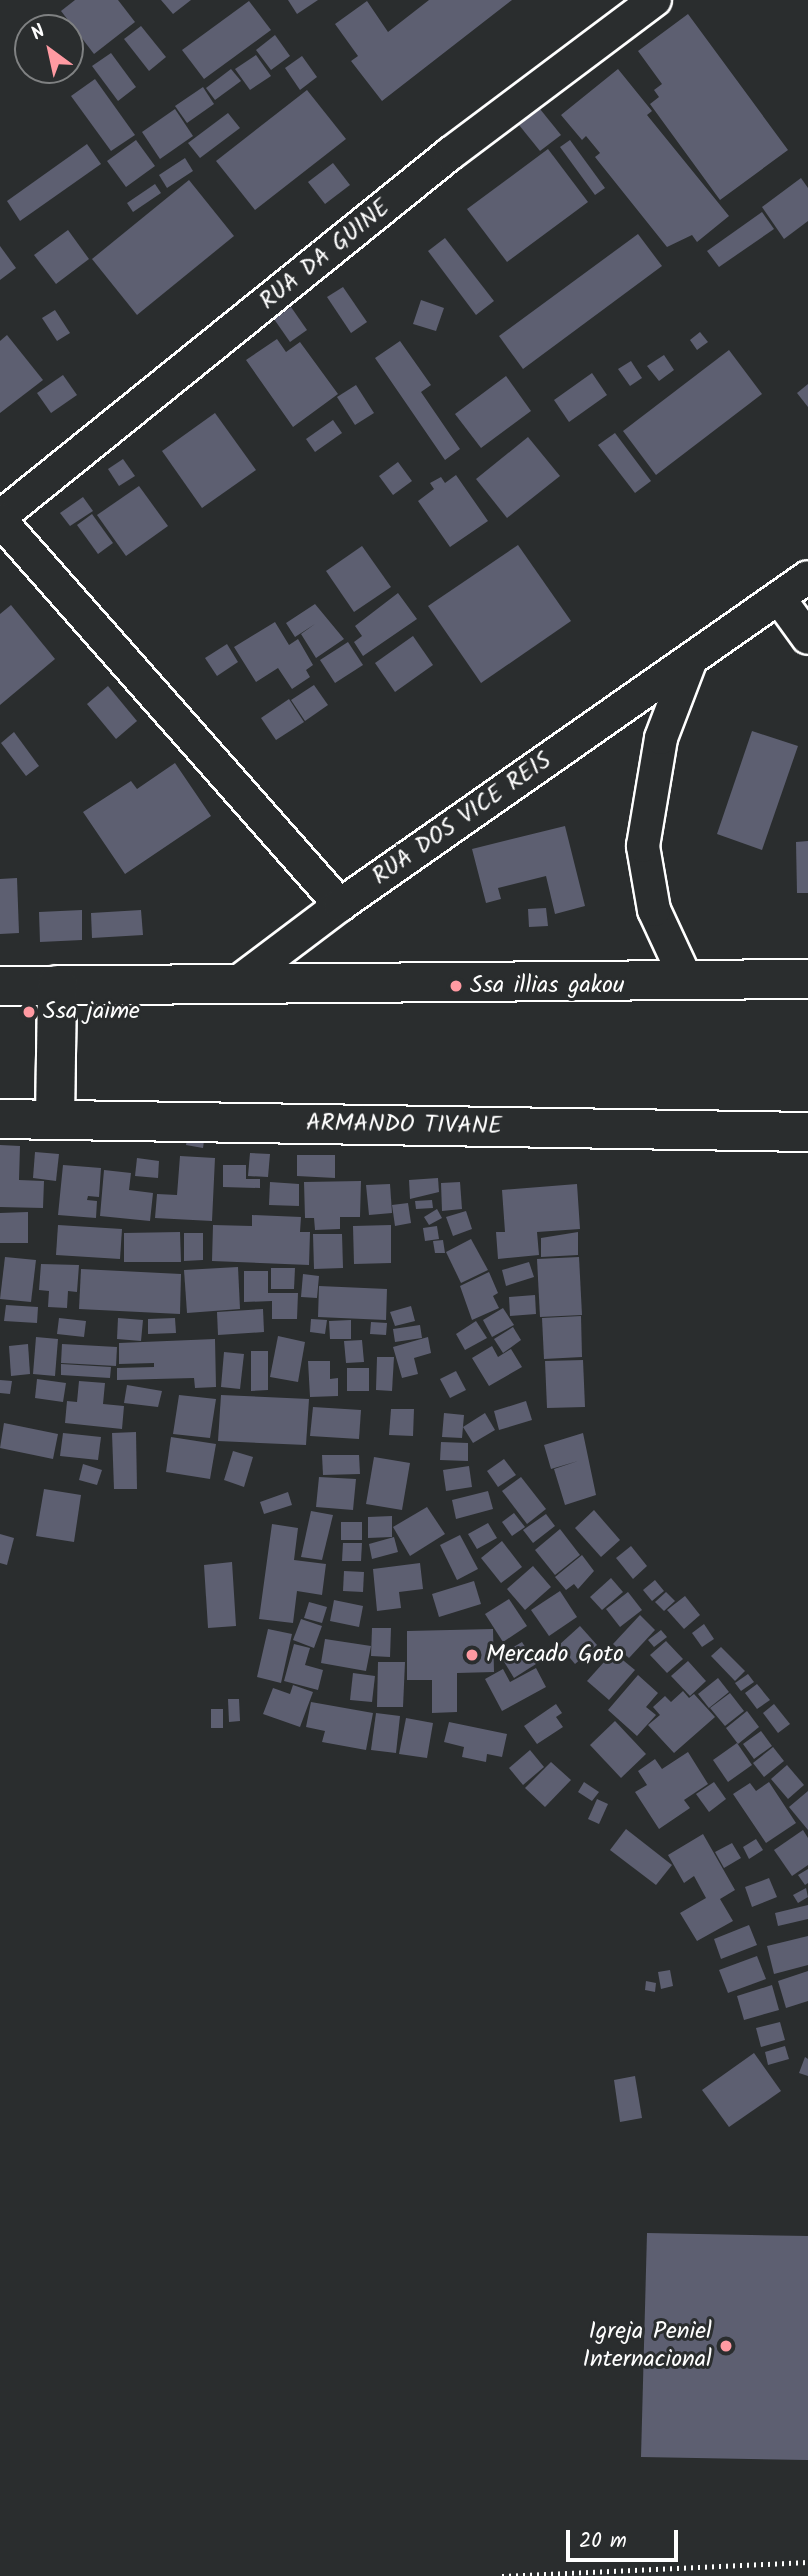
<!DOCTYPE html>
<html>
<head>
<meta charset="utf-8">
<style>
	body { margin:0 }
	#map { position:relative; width:808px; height:2576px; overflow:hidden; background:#2a2d2e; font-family:Kalam,sans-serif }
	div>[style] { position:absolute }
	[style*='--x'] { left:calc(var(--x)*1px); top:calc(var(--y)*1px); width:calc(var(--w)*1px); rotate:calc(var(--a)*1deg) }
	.building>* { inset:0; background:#5d5f71 }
	.path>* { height:4.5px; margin-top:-2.25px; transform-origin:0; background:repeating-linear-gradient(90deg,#fff 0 2px,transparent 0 7px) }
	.roads { filter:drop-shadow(2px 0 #fff) drop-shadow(-2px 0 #fff) drop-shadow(0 2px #fff) drop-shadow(0 -2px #fff) }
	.street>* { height:32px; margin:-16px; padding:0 16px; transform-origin:16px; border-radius:16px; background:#2a2d2e }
	.secondary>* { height:38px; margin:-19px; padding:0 19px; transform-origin:19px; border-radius:19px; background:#2a2d2e }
	.dots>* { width:19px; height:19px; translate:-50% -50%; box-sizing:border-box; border:4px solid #2a2d2e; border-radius:50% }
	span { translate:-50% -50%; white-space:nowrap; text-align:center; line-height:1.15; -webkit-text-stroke:6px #2a2d2e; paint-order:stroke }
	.street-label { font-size:24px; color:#fff }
	.poi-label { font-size:24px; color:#fff }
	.left { translate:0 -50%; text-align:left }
	.right { translate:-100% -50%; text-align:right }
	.north { position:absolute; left:14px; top:14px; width:70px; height:70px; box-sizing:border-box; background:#2a2d2e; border:2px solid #7f8182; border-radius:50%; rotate:327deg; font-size:19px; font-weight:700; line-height:28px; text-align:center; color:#fff }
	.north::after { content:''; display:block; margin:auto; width:24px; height:32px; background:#ff9aa2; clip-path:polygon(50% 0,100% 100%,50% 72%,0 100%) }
	.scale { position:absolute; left:566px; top:2530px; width:112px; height:32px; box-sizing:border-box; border:4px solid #fff; border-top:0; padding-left:9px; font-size:21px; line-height:24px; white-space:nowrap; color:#fff; -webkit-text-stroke:5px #2a2d2e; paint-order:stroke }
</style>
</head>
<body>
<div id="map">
	<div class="building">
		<i style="clip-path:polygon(75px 0,118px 0,135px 22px,94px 54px,61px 11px)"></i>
		<i style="clip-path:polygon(161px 0,191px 0,173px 14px)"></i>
		<i style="clip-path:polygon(288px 0,318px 0,297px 14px)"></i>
		<i style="clip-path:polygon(429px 0,512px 0,382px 101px,351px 61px,358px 56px,335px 24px,367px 1px,388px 32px)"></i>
		<i style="clip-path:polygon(249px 1px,271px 30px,204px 79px,182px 50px)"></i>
		<i style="clip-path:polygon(688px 14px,788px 150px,720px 200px,650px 104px,659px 97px,654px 90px,662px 84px,638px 51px)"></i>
		<i style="clip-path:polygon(141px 26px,166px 57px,149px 71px,124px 39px)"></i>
		<i style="clip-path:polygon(275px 35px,290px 56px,271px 70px,256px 50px)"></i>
		<i style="clip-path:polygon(111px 53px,136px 87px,118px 101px,92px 66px)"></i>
		<i style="clip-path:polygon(256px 55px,271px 76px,250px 90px,235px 69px)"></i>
		<i style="clip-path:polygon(302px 56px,317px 77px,300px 90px,285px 68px)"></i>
		<i style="clip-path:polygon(231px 69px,241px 81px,215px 100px,206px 88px)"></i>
		<i style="clip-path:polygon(618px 69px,652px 111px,647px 115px,729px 216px,697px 242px,692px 235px,667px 247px,595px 157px,600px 153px,586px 136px,582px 140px,561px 115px)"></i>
		<i style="clip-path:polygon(95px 79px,135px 135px,111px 151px,71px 96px)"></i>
		<i style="clip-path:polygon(203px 87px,214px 104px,187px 123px,175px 106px)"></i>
		<i style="clip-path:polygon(307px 90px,346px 139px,255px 210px,216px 161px)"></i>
		<i style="clip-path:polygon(175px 109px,193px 136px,160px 159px,142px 132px)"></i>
		<i style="clip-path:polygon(540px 109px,561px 135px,540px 151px,519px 125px)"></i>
		<i style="clip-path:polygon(228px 113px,240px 128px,200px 158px,188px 143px)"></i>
		<i style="clip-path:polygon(136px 140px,155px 166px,126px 187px,107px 161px)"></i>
		<i style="clip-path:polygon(570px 140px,605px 188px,595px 195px,560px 147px)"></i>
		<i style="clip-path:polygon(87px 144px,101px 164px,20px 221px,7px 201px)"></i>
		<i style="clip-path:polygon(548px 149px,588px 202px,507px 262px,467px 209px)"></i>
		<i style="clip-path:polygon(185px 158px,193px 171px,167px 188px,159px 175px)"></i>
		<i style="clip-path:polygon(333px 163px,350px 185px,325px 204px,308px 182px)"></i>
		<i style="clip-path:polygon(801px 178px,808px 188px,808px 221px,784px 239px,762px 207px)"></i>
		<i style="clip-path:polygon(189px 180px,234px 236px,137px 315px,92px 259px)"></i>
		<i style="clip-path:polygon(155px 184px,161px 193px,133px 212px,127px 203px)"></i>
		<i style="clip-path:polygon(762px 212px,774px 229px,719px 267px,707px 251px)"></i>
		<i style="clip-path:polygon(68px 230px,89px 259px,56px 284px,34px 255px)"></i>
		<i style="clip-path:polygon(638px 234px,662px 266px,523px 369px,499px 336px)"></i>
		<i style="clip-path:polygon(445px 238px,494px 301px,476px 315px,428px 251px)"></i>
		<i style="clip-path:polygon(0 246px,16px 268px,0 280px)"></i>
		<i style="clip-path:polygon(343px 287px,367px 322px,351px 333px,327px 297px)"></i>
		<i style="clip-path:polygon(421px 300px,444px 308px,436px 331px,413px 324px)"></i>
		<i style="clip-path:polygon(291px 307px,307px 330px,290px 342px,274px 319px)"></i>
		<i style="clip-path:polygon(55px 310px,70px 333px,57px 341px,42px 318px)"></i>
		<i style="clip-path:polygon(700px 332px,708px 342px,697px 350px,690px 340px)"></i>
		<i style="clip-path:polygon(7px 335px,43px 380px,0 413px,0 341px)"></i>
		<i style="clip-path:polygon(277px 339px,286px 352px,300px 342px,338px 394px,293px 427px,246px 360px)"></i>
		<i style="clip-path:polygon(400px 341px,431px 385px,421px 392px,460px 449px,445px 460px,375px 358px)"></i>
		<i style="clip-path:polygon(729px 350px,762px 394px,656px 475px,623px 431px)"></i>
		<i style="clip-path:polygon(664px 355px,674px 370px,659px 381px,647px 366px)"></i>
		<i style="clip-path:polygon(631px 361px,642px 378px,630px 386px,618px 369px)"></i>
		<i style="clip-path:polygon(592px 373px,607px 395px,569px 422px,554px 400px)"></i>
		<i style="clip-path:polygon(63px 375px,77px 395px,51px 413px,37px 393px)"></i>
		<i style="clip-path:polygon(506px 376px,531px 411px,481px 448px,455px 414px)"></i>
		<i style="clip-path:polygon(808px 384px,808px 407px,797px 393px)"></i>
		<i style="clip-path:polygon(356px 385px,374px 413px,355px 425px,337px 397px)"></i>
		<i style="clip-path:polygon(215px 413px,256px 470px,202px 508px,162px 451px)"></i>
		<i style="clip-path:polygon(333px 420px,342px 433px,315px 452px,306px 439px)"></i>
		<i style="clip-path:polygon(615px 433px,651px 481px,635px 493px,598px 445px)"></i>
		<i style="clip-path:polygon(528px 437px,560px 476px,507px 518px,476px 479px)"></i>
		<i style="clip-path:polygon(123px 459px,135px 476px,119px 486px,108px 469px)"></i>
		<i style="clip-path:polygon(398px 462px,412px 481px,393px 495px,379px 476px)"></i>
		<i style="clip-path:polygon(456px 475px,488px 521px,450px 547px,418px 501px,434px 489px,430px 483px,441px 477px,445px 483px)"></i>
		<i style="clip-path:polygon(139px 486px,168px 526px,126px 556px,97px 515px)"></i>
		<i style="clip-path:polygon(83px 497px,93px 511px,70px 526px,60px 513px)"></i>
		<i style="clip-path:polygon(92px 514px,113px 543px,98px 554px,77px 525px)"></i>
		<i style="clip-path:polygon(518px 545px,571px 621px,481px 683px,428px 606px)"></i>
		<i style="clip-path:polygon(362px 546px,391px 587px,354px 612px,326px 571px)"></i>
		<i style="clip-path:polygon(398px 593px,417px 619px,363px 656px,354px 642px,362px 636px,355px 626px)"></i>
		<i style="clip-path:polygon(315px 604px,344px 639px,316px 658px,301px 634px,315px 624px,295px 637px,286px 623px)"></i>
		<i style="clip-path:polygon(11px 605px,55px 659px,0 705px,0 614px)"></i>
		<i style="clip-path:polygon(275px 622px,289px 645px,298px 639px,313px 665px,306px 670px,310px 677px,292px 689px,278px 668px,256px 682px,234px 647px)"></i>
		<i style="clip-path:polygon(413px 636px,433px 665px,395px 692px,375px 663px)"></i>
		<i style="clip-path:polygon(348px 642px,363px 665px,335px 683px,320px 660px)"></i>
		<i style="clip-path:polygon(227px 644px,238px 662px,217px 676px,205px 658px)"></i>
		<i style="clip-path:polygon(314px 685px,328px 705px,305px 721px,291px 700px)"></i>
		<i style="clip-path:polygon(108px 686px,137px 721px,116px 739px,87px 704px)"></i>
		<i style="clip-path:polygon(289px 699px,304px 722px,276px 740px,261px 718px)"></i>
		<i style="clip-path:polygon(752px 731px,798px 746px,762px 850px,717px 834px)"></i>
		<i style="clip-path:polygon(14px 732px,39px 766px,26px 776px,1px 743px)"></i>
		<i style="clip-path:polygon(175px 763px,211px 816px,125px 874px,83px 812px,131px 781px,137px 789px)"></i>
		<i style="clip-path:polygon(565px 826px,585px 906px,555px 914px,546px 876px,498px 888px,501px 899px,486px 903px,472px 849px)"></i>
		<i style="clip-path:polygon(808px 841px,808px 893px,797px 893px,796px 842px)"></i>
		<i style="clip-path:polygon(17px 878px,19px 933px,0 934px,0 879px)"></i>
		<i style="clip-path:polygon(546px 908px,548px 926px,529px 927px,528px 909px)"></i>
		<i style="clip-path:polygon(82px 910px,82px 940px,40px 942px,39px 912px)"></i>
		<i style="clip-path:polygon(141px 910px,143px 935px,92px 938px,91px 913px)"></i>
		<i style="clip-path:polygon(190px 1124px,206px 1127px,203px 1148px,186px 1145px)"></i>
		<i style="clip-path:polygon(0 1145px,20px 1146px,19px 1180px,44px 1181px,43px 1208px,0 1207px)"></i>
		<i style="clip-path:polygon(35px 1152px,59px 1154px,56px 1181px,33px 1178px)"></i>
		<i style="clip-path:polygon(250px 1153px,270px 1154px,268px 1177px,248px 1176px)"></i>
		<i style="clip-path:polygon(297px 1155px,335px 1155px,335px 1178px,297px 1176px)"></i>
		<i style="clip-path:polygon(180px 1156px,215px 1158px,212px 1221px,155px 1218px,157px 1194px,177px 1195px)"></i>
		<i style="clip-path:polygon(137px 1158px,159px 1161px,158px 1178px,135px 1176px)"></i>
		<i style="clip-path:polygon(63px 1165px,101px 1168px,99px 1197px,88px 1196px,87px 1200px,97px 1201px,96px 1218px,58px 1215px)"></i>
		<i style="clip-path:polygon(223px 1165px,246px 1165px,246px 1179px,260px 1179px,260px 1188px,223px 1187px)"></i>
		<i style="clip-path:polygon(104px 1170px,131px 1173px,129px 1190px,153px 1193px,150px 1221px,100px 1216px)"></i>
		<i style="clip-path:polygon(438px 1178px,439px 1192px,410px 1199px,409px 1180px)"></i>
		<i style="clip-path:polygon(361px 1181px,360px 1217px,340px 1217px,340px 1229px,315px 1230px,314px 1218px,305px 1218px,304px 1182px)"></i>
		<i style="clip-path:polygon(270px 1182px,299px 1184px,299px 1206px,269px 1205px)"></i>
		<i style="clip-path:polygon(460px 1182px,462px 1209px,442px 1211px,441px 1183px)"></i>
		<i style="clip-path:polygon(390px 1184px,392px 1213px,369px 1215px,366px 1185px)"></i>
		<i style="clip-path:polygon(577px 1184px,580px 1229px,537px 1232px,539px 1255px,498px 1259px,496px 1232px,505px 1232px,502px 1190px)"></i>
		<i style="clip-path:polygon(432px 1200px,433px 1208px,416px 1209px,415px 1201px)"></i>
		<i style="clip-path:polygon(408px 1203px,411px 1223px,395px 1226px,392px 1205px)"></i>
		<i style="clip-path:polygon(437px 1209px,442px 1218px,429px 1225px,424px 1217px)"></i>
		<i style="clip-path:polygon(466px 1211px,472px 1229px,453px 1236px,446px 1217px)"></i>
		<i style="clip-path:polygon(28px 1212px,28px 1243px,0 1243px,0 1213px)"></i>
		<i style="clip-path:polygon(252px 1215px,301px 1217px,300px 1232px,310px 1232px,309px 1265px,212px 1261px,213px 1225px,252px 1226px)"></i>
		<i style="clip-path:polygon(58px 1225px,122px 1229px,120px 1259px,56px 1255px)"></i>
		<i style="clip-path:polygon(391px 1225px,391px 1263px,354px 1264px,353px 1226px)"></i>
		<i style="clip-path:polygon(437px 1226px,439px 1239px,425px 1241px,423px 1228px)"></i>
		<i style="clip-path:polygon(180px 1232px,181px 1262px,124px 1262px,124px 1233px)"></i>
		<i style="clip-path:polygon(578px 1232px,578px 1255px,541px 1257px,541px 1238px)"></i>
		<i style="clip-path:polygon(184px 1233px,203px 1233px,203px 1260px,184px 1261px)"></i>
		<i style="clip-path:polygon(313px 1234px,342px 1234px,343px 1268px,314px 1269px)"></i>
		<i style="clip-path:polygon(471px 1239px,488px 1270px,461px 1283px,446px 1252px)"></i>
		<i style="clip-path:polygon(443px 1240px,445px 1253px,435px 1253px,433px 1241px)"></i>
		<i style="clip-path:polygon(5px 1257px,36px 1260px,31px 1302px,0 1299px)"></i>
		<i style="clip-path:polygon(579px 1257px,582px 1315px,540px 1317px,537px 1259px)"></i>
		<i style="clip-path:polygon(529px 1262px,534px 1277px,506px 1286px,502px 1270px)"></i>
		<i style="clip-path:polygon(41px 1264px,79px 1265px,77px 1292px,68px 1291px,67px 1308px,48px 1307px,49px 1291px,39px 1290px)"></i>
		<i style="clip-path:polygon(238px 1267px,240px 1309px,187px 1313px,184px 1270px)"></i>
		<i style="clip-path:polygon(271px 1268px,295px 1268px,294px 1289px,271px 1289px)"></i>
		<i style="clip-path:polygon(81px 1269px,181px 1274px,180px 1314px,79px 1309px)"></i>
		<i style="clip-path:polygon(244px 1271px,268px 1271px,268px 1293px,298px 1293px,297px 1319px,272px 1319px,272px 1301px,244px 1302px)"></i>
		<i style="clip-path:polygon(489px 1272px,498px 1293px,493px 1296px,499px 1308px,472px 1320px,460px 1286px)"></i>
		<i style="clip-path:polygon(303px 1274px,319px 1276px,317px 1298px,301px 1297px)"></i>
		<i style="clip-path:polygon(319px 1286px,387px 1289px,386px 1320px,318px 1317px)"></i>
		<i style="clip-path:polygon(535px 1295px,536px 1314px,510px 1316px,509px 1297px)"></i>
		<i style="clip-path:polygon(6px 1305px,38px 1307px,37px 1323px,4px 1321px)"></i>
		<i style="clip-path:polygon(411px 1306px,415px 1321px,395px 1326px,390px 1312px)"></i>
		<i style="clip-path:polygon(503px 1308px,514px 1325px,492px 1337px,483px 1320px)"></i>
		<i style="clip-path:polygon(263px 1309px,264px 1332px,218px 1335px,217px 1312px)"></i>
		<i style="clip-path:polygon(581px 1316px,582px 1357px,544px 1359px,542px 1318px)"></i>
		<i style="clip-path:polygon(59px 1318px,86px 1321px,84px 1337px,57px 1334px)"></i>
		<i style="clip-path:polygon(118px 1318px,143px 1320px,141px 1341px,117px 1339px)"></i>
		<i style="clip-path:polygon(175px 1318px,176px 1333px,148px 1334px,148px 1319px)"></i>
		<i style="clip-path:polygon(311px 1319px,327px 1320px,325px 1334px,310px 1332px)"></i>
		<i style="clip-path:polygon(351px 1320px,351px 1339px,330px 1339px,329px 1321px)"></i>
		<i style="clip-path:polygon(476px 1321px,487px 1338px,465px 1350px,456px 1334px)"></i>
		<i style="clip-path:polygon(371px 1322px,387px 1323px,386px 1335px,370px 1334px)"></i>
		<i style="clip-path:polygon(420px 1325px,422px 1338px,395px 1342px,393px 1329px)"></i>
		<i style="clip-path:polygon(513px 1327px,521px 1340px,503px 1353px,494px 1339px)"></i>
		<i style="clip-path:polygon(278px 1336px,305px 1342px,298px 1382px,270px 1377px)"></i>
		<i style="clip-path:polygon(36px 1337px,58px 1339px,55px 1376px,33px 1374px)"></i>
		<i style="clip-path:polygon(428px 1337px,431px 1353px,414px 1358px,418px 1374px,402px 1378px,393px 1347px)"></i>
		<i style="clip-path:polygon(215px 1339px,216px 1387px,195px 1388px,194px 1378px,117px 1380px,117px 1368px,154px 1367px,154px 1363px,119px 1364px,119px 1343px)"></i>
		<i style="clip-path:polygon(362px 1340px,364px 1362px,346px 1363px,344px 1341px)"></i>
		<i style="clip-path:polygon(28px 1344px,30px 1374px,11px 1376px,9px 1346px)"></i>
		<i style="clip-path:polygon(62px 1344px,117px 1347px,116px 1366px,61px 1363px)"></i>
		<i style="clip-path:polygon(492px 1346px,498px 1357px,511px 1349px,522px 1367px,489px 1386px,472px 1358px)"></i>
		<i style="clip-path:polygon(251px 1351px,268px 1351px,268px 1390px,251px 1391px)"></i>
		<i style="clip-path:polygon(224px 1352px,244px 1354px,240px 1389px,221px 1387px)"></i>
		<i style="clip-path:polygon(377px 1357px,394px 1357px,392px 1391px,376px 1390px)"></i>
		<i style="clip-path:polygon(583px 1360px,585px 1407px,547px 1408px,545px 1361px)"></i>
		<i style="clip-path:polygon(308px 1361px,330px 1361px,330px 1379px,338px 1378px,338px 1396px,310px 1397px)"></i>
		<i style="clip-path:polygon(61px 1364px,111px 1367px,110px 1378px,61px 1375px)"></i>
		<i style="clip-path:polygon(347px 1368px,369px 1368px,369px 1391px,347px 1391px)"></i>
		<i style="clip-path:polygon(456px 1371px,466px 1390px,450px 1398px,440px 1379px)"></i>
		<i style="clip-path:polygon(37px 1379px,66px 1383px,63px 1402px,35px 1398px)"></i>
		<i style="clip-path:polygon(0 1380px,12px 1381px,10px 1394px,0 1393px)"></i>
		<i style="clip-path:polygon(79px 1381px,105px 1383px,103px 1404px,124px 1406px,122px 1429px,65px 1423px,67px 1401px,77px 1402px)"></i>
		<i style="clip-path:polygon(127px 1385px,162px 1391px,158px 1407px,124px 1403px)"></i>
		<i style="clip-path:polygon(179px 1395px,216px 1399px,210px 1438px,173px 1434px)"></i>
		<i style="clip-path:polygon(221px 1395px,309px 1399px,306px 1445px,218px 1441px)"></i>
		<i style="clip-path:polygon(526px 1401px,532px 1420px,499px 1430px,494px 1411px)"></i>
		<i style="clip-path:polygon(313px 1407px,361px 1410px,359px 1439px,310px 1436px)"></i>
		<i style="clip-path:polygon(391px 1409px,414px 1409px,413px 1436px,389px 1435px)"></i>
		<i style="clip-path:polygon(444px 1413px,464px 1415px,462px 1438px,442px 1437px)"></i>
		<i style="clip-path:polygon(485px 1413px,495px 1430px,473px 1443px,463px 1427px)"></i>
		<i style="clip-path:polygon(4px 1423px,58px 1434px,53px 1459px,0 1448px)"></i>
		<i style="clip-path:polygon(136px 1432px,137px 1489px,114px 1489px,112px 1433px)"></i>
		<i style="clip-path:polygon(63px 1433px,101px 1437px,98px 1460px,60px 1456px)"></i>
		<i style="clip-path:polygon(583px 1433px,596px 1495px,565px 1505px,554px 1469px,578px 1461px,551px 1469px,544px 1445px)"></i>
		<i style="clip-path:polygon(171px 1437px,216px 1444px,210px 1479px,166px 1472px)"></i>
		<i style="clip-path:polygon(441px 1442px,468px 1443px,468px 1461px,440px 1460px)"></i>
		<i style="clip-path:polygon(233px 1451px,253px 1457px,244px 1487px,224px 1480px)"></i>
		<i style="clip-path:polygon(322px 1455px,359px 1455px,360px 1474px,323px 1475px)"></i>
		<i style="clip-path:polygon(374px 1457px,410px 1463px,402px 1510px,366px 1504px)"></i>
		<i style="clip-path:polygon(504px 1459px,516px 1475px,498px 1487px,487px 1471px)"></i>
		<i style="clip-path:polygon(83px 1464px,102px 1470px,97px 1485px,79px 1480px)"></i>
		<i style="clip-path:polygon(469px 1466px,472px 1487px,446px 1491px,443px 1470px)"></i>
		<i style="clip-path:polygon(319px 1477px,356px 1479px,353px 1510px,316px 1507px)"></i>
		<i style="clip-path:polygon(521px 1477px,546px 1509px,527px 1524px,502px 1491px)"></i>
		<i style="clip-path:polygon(44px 1489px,81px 1495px,74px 1542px,36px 1536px)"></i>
		<i style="clip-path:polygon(488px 1491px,493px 1509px,456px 1519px,452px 1500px)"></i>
		<i style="clip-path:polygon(288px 1492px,292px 1505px,264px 1514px,260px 1502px)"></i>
		<i style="clip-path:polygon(427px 1507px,445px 1534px,410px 1556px,393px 1527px)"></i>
		<i style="clip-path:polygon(594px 1510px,620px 1540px,601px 1557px,575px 1528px)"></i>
		<i style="clip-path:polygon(311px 1511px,333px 1515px,322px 1560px,301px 1557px)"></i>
		<i style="clip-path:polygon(514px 1513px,525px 1527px,512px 1536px,502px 1522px)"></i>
		<i style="clip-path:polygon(546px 1514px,555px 1526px,533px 1543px,523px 1530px)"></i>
		<i style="clip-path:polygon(392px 1516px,392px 1537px,368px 1538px,368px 1517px)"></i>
		<i style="clip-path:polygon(341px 1522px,362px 1522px,362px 1540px,341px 1540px)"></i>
		<i style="clip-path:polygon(488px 1523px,497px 1538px,477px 1549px,468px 1534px)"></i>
		<i style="clip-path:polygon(272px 1524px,298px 1528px,294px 1560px,326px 1564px,322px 1595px,297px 1591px,293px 1623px,259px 1619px)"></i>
		<i style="clip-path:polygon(560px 1529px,580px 1555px,555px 1575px,535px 1550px)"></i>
		<i style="clip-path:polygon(0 1534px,14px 1538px,7px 1565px,0 1563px)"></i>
		<i style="clip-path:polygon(460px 1535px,478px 1569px,457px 1580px,440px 1545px)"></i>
		<i style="clip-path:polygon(394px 1537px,398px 1552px,372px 1559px,369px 1544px)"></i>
		<i style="clip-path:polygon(502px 1541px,522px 1567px,501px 1583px,481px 1558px)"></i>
		<i style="clip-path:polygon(343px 1543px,362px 1543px,361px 1561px,342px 1561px)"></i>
		<i style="clip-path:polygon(631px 1546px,647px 1566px,633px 1579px,616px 1558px)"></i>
		<i style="clip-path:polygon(582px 1555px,594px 1571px,578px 1589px,574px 1584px,566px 1590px,555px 1577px)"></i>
		<i style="clip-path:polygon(232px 1562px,236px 1626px,208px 1628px,204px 1565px)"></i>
		<i style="clip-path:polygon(420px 1563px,423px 1589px,399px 1592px,401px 1608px,377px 1611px,373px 1569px)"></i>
		<i style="clip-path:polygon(533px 1566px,551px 1587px,525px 1610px,507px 1589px)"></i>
		<i style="clip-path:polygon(344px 1571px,364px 1572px,363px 1592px,343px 1591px)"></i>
		<i style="clip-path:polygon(611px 1578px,623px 1592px,602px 1610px,590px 1597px)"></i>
		<i style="clip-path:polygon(655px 1580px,664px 1591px,652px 1601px,643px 1590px)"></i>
		<i style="clip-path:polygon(474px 1581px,481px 1604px,439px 1617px,432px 1594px)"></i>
		<i style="clip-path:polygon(560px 1591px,577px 1617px,549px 1636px,531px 1610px)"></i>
		<i style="clip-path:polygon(628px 1592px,642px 1610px,620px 1627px,606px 1609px)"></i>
		<i style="clip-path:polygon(666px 1592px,675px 1601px,664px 1611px,655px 1602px)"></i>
		<i style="clip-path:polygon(685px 1596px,700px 1615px,684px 1629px,667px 1610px)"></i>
		<i style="clip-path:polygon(509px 1599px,527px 1626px,503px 1642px,485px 1614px)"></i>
		<i style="clip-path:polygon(334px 1600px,363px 1606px,359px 1627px,330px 1621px)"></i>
		<i style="clip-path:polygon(309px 1602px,327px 1607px,322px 1623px,304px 1618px)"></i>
		<i style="clip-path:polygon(640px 1615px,655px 1630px,629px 1658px,613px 1644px)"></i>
		<i style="clip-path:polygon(301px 1619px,322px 1626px,314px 1648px,293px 1640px)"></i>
		<i style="clip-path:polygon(704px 1624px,714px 1639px,702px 1647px,692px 1633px)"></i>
		<i style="clip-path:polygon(580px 1626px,597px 1645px,575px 1664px,559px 1645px)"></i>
		<i style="clip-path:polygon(372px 1628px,391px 1628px,390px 1657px,371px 1656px)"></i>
		<i style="clip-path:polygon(268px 1629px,292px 1634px,281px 1683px,257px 1677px)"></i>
		<i style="clip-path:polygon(493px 1629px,494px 1672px,457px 1673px,457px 1712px,432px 1713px,432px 1680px,407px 1680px,407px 1631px)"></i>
		<i style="clip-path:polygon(661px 1630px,667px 1637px,654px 1647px,648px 1640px)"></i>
		<i style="clip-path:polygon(325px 1639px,371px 1646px,366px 1671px,321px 1663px)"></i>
		<i style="clip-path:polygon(666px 1641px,683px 1659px,667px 1673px,650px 1655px)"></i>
		<i style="clip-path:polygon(522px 1642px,536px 1664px,514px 1678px,500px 1655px)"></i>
		<i style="clip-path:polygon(294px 1644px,310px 1648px,305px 1665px,323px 1670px,318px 1690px,284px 1681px)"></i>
		<i style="clip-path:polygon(721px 1647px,745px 1671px,735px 1681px,711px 1656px)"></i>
		<i style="clip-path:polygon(613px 1652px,635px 1670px,609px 1700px,587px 1681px)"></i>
		<i style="clip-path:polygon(688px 1661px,706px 1681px,690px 1696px,671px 1676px)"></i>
		<i style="clip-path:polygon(378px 1662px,405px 1662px,403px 1707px,377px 1707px)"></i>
		<i style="clip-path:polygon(536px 1668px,546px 1687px,502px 1711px,485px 1679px,503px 1669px,510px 1682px)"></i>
		<i style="clip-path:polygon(353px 1673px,375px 1676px,372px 1702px,350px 1700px)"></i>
		<i style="clip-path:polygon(748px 1674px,754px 1682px,741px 1691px,735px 1683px)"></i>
		<i style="clip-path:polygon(638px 1675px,658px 1693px,646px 1707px,656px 1715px,637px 1736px,608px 1710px)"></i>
		<i style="clip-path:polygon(718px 1678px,729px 1692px,709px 1708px,698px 1694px)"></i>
		<i style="clip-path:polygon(757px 1684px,770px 1700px,757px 1709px,745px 1693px)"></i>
		<i style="clip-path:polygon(293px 1685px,313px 1692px,300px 1727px,263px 1714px,273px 1688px,290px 1694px)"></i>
		<i style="clip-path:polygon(683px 1691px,689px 1698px,694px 1694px,715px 1717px,674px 1753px,648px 1725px,660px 1715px,653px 1707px,665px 1696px,671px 1702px)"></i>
		<i style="clip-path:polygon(730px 1693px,744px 1711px,725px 1726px,710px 1708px)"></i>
		<i style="clip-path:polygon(228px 1699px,239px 1699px,240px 1721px,229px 1722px)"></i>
		<i style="clip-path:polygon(311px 1702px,373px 1713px,366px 1750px,322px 1742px,325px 1731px,306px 1727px)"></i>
		<i style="clip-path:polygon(556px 1704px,562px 1713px,556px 1717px,563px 1727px,537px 1744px,524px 1726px)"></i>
		<i style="clip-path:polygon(774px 1704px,790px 1724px,778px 1733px,763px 1713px)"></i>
		<i style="clip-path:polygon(211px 1709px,223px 1709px,223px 1728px,211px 1728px)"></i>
		<i style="clip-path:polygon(747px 1711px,759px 1727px,738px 1744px,726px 1728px)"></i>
		<i style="clip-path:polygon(376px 1713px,400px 1716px,396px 1753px,371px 1750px)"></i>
		<i style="clip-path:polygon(406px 1718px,433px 1723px,427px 1758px,399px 1754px)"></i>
		<i style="clip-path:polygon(615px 1721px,646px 1754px,621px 1778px,590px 1745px)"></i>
		<i style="clip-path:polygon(449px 1722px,507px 1734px,502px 1757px,487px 1754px,486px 1762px,462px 1757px,464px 1747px,444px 1742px)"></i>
		<i style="clip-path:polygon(761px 1731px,772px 1746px,754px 1759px,743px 1744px)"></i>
		<i style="clip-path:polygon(737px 1743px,752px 1765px,728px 1782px,713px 1760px)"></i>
		<i style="clip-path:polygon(773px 1747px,784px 1761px,764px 1777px,753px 1763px)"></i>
		<i style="clip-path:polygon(530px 1750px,544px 1767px,523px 1785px,509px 1768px)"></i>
		<i style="clip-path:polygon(688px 1752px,708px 1784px,684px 1800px,690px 1808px,659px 1829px,635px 1792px,647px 1785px,638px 1771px,655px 1759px,662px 1769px)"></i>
		<i style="clip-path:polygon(551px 1762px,571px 1780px,545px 1807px,525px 1788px)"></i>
		<i style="clip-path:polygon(787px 1765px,804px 1785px,788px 1799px,771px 1779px)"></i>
		<i style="clip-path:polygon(584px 1782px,599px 1792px,592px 1801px,578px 1792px)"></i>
		<i style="clip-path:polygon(714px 1782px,726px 1799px,709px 1812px,696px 1794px)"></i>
		<i style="clip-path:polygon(769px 1782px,796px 1823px,766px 1843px,733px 1794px,750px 1783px,756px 1791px)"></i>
		<i style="clip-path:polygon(808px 1791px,808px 1830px,789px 1807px)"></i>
		<i style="clip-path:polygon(597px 1799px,608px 1804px,599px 1824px,588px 1819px)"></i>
		<i style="clip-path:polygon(626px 1829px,672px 1865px,656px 1885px,610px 1850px)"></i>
		<i style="clip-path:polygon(803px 1830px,808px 1838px,808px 1865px,792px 1876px,774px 1850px)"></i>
		<i style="clip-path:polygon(703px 1834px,735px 1890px,720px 1899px,733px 1921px,697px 1941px,680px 1913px,706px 1898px,694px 1876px,684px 1883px,668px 1855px)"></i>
		<i style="clip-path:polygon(756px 1839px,763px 1850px,749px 1859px,743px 1847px)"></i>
		<i style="clip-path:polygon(732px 1843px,741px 1858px,724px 1868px,715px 1852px)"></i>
		<i style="clip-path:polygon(808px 1869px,808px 1883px,805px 1885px,798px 1875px)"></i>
		<i style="clip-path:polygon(769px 1878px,777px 1897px,752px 1907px,745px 1887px)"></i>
		<i style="clip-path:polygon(806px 1888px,808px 1897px,798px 1903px,793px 1895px)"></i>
		<i style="clip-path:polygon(808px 1905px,808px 1919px,778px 1926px,775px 1913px)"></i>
		<i style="clip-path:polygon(749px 1925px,757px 1945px,721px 1959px,714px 1939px)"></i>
		<i style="clip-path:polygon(808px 1936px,808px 1965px,774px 1974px,767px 1946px)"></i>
		<i style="clip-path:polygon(757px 1956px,766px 1979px,728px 1993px,719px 1970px)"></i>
		<i style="clip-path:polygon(670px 1970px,673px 1986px,661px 1989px,658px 1972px)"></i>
		<i style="clip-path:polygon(808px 1971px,808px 2001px,786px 2008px,778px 1981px)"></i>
		<i style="clip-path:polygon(646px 1981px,656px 1983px,655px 1992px,645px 1990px)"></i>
		<i style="clip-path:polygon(772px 1985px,779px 2010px,744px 2020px,737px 1996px)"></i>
		<i style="clip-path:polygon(780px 2022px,785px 2040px,761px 2047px,756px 2028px)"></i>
		<i style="clip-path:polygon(785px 2046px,789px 2059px,768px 2065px,765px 2052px)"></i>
		<i style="clip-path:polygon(754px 2053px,781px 2091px,729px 2127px,702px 2090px)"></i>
		<i style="clip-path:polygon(805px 2057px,808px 2059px,808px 2076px,799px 2073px)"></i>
		<i style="clip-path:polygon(635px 2076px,642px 2118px,620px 2122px,614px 2080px)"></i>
		<i style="clip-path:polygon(647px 2233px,808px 2236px,808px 2460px,641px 2457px)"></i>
	</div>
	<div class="path">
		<i style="--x:502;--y:2576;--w:306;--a:-2.6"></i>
	</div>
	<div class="roads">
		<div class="street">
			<i style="--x:0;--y:517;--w:580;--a:-38.91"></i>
			<i style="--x:451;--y:153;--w:255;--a:-36.9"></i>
			<i style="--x:0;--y:520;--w:514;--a:48.55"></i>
			<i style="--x:779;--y:598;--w:49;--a:54.1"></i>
			<i style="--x:687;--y:981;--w:78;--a:-114.9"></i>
			<i style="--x:654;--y:910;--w:65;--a:-99.8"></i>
			<i style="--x:643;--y:846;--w:109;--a:-80.5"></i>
			<i style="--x:661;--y:738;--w:81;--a:-69.1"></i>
			<i style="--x:238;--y:982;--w:128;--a:-37"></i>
			<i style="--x:340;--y:905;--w:571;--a:-35.02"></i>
		</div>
		<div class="secondary">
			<i style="--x:0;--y:986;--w:808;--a:-0.5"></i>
			<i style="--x:55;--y:1118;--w:133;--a:-89.1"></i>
			<i style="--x:0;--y:1119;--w:808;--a:0.92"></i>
		</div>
	</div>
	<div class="dots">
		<i style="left:456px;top:986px;background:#ff9aa2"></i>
		<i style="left:29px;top:1012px;background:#ff9aa2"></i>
		<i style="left:472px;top:1655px;background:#ff9aa2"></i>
		<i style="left:726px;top:2346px;background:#ff9aa2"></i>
	</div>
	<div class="street-label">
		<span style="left:325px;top:255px;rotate:-39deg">RUA DA GUINE</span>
		<span style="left:462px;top:819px;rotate:-35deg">RUA DOS VICE REIS</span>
		<span style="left:404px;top:1125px;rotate:1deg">ARMANDO TIVANE</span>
	</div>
	<div class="poi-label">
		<span class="left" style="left:470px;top:986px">Ssa illias gakou</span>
		<span class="left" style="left:43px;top:1012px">Ssa jaime</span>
		<span class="left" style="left:486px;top:1655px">Mercado Goto</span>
		<span class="right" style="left:712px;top:2346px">Igreja Peniel<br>Internacional</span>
	</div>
	<div class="north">N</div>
	<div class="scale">20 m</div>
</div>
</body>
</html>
